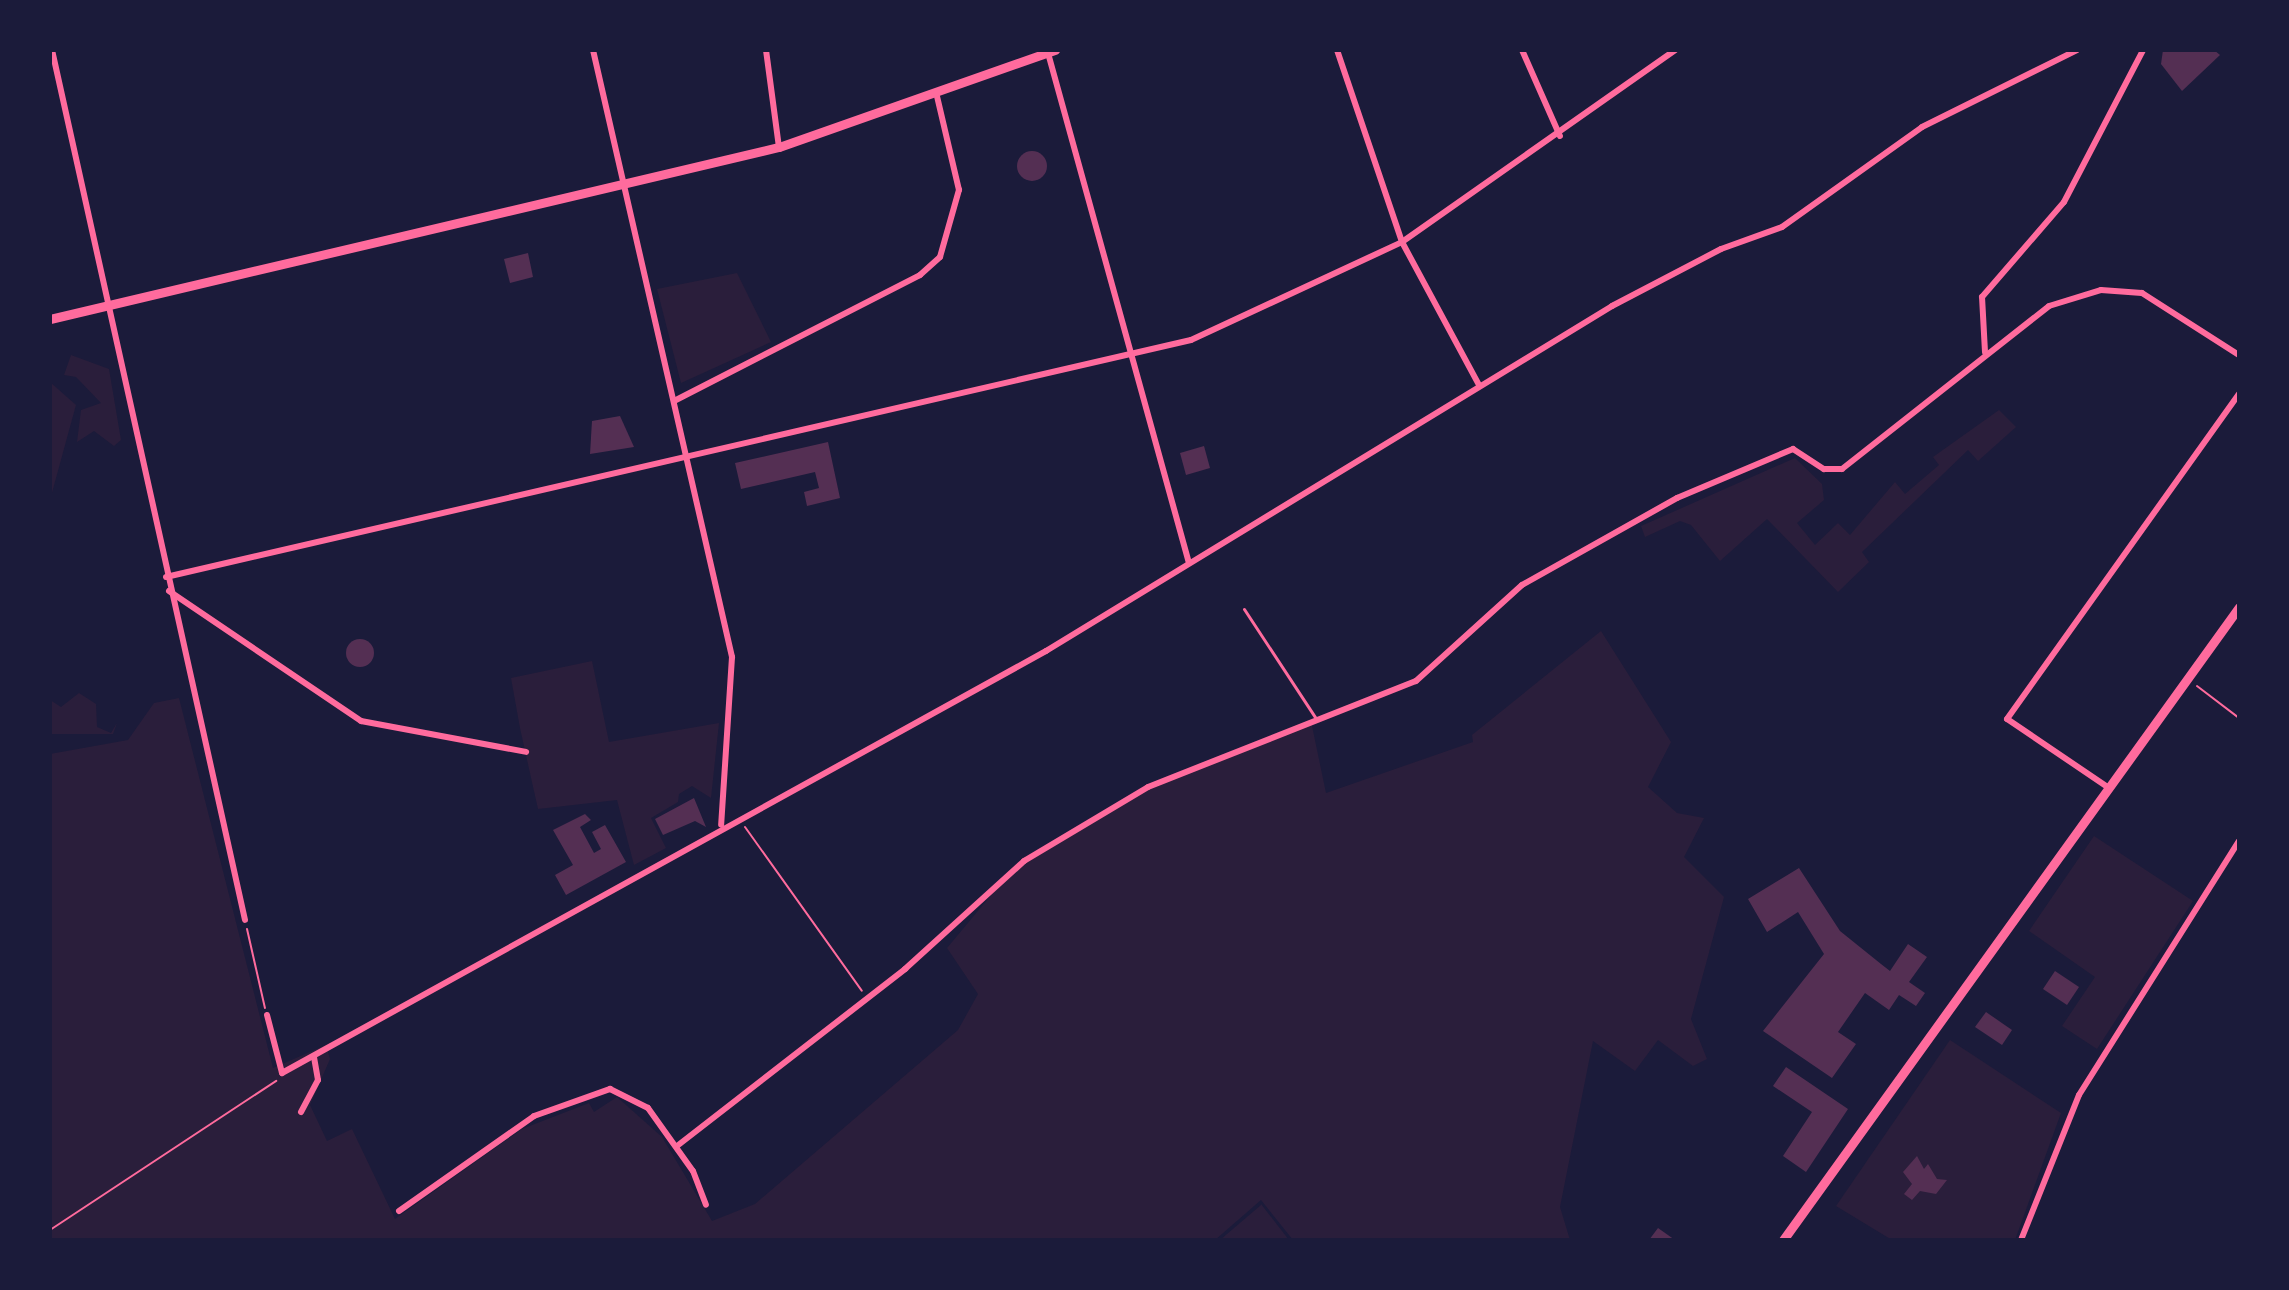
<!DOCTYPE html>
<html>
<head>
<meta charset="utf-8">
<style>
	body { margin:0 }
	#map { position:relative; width:2289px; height:1290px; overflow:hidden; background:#1b1b3a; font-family:"IBM Plex Serif",serif }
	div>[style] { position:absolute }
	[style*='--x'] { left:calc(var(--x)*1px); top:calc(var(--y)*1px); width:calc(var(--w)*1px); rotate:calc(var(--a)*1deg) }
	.green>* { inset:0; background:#2a1e3b }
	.building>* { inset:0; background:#542f53 }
	.round { border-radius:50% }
	.path>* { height:2px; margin:-1px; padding:0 1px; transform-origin:1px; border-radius:1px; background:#ff6b9d }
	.service>* { height:3px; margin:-1.5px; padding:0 1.5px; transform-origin:1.5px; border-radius:1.5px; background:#ff6b9d }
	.minor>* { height:6px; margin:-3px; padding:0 3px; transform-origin:3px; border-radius:3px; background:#ff6b9d }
	.secondary>* { height:9px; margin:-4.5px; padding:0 4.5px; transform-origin:4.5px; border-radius:4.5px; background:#ff6b9d }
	span { translate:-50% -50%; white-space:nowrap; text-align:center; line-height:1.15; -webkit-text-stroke:8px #1b1b3a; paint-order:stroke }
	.frame { position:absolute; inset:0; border:52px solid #1b1b3a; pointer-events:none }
</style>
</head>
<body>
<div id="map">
	<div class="green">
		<i style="clip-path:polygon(737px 273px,771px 342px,681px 383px,657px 289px)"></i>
		<i style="clip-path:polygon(71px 355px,109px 369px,121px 440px,114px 446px,94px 431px,77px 442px,81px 410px,101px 403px,76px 377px,64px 375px)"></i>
		<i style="clip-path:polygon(50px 382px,76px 405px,50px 500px)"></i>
		<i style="clip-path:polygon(1999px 410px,2016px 427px,1978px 461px,1968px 450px,1862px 552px,1869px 562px,1838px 592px,1767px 519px,1720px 561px,1691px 525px,1680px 521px,1645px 537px,1641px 526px,1795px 458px,1822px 484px,1824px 500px,1797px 523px,1815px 545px,1838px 523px,1850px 535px,1895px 482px,1905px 494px,1939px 465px,1933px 457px)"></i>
		<i style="clip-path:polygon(1601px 631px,1671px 742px,1648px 787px,1677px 813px,1704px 818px,1684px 857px,1724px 897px,1691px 1019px,1707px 1059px,1693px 1066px,1658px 1040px,1635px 1071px,1593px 1041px,1560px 1207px,1570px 1240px,1293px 1240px,1261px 1200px,1215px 1240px,50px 1240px,50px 754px,128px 740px,154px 703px,179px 698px,273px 1068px,326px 1045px,330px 1059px,310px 1105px,327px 1141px,352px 1129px,395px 1219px,522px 1129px,589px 1103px,594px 1112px,617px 1097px,662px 1137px,712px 1221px,755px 1204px,958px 1030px,978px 994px,947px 948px,1013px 869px,1148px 786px,1311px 721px,1326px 793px,1473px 742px,1472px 735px)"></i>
		<i style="clip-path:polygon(592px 661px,609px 742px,719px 723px,711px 798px,692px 786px,679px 794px,678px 802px,651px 818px,666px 848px,634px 865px,617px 800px,538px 809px,520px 728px,511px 678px)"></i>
		<i style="clip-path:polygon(79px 693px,96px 704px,97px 727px,111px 733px,117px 723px,113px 734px,50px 734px,50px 700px,61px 707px)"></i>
		<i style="clip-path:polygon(2094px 836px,2193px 901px,2097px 1049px,2062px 1026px,2095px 977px,2029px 931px)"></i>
		<i style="clip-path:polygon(1950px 1040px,2061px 1113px,2015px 1240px,1892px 1240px,1836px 1206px)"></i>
		<i style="clip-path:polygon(1261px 1204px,1289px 1240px,1220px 1240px,1261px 1205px)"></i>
	</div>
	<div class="building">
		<i style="clip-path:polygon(2163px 50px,2214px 50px,2220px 55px,2182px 91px,2161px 64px)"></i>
		<i class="round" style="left:1017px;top:151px;width:30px;height:30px"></i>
		<i style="clip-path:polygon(528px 253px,533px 277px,510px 283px,504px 259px)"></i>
		<i style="clip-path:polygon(620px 416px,634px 447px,590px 454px,592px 421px)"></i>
		<i style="clip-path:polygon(828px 442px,840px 498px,807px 506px,804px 492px,819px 488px,815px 472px,741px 489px,735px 463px)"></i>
		<i style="clip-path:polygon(1204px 446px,1210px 468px,1186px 475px,1180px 453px)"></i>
		<i class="round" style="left:346px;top:639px;width:28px;height:28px"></i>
		<i style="clip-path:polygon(694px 798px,706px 827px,695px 821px,663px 835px,655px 819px)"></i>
		<i style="clip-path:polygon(585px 814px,591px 820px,580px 827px,594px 853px,601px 849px,592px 832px,605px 825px,626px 862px,566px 895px,555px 875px,573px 865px,553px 830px)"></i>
		<i style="clip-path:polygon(1799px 868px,1840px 931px,1881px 964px,1890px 971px,1908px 944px,1927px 957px,1909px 982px,1925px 993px,1916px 1006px,1899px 995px,1889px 1010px,1865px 993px,1838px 1032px,1856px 1044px,1832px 1078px,1763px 1031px,1824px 954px,1798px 912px,1767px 932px,1748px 899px)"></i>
		<i style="clip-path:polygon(2055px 971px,2079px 987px,2067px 1005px,2043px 989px)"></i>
		<i style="clip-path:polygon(1986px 1012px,2012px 1030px,2002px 1045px,1975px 1027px)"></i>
		<i style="clip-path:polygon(1786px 1067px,1848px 1109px,1806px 1172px,1783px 1156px,1812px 1112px,1773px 1086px)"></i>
		<i style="clip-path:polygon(1917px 1156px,1924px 1169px,1928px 1164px,1937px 1179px,1947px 1180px,1936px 1194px,1920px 1191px,1912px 1200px,1904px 1194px,1912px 1184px,1903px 1172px)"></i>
		<i style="clip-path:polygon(1658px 1228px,1675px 1240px,1649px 1240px)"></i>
	</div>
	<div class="path">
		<i style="--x:2197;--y:686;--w:53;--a:37.3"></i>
		<i style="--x:745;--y:827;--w:201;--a:54.5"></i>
		<i style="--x:247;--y:929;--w:81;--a:77.2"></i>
		<i style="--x:50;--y:1230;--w:271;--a:-33.4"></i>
	</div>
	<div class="service">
		<i style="--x:1244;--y:609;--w:133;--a:56.7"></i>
	</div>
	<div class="minor">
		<i style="--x:52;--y:50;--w:891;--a:77.49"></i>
		<i style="--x:593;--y:50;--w:623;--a:77.1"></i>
		<i style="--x:732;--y:657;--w:168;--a:93.7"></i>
		<i style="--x:766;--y:50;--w:98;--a:82.4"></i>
		<i style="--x:1337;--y:50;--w:203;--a:71.3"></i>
		<i style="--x:1402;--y:242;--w:162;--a:61.7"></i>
		<i style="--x:1522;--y:50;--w:94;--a:66.2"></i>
		<i style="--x:1048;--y:53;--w:529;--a:74.55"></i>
		<i style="--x:1985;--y:352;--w:55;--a:-93.1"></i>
		<i style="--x:1982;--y:297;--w:125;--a:-49.2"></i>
		<i style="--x:2064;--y:202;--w:171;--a:-62.5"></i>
		<i style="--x:676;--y:400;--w:274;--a:-27.1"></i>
		<i style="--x:920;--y:275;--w:27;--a:-42"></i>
		<i style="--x:940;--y:257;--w:70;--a:-74.2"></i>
		<i style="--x:959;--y:190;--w:97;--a:-103.2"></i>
		<i style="--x:166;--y:577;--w:1052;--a:-13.02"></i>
		<i style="--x:1191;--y:340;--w:233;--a:-24.9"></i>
		<i style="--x:1402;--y:242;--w:334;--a:-35.1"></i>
		<i style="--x:169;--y:591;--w:232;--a:34.1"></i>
		<i style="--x:361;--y:721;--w:168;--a:10.6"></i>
		<i style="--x:2109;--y:788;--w:123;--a:-145.9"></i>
		<i style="--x:2007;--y:719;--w:399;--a:-54.5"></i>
		<i style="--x:267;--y:1015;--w:60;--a:75.5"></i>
		<i style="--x:282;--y:1073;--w:873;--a:-28.91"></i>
		<i style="--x:1046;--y:651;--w:663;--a:-31.36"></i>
		<i style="--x:1612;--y:306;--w:123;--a:-27.6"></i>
		<i style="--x:1721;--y:249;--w:65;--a:-19.8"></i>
		<i style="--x:1782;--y:227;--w:172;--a:-35.5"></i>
		<i style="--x:1922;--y:127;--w:173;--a:-26.4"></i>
		<i style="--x:301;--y:1112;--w:36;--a:-62"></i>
		<i style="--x:318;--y:1080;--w:23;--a:-100"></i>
		<i style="--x:677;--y:1146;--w:289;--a:-37.8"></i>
		<i style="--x:905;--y:969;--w:161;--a:-42.2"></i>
		<i style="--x:1024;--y:861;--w:144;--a:-30.8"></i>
		<i style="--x:1148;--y:787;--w:288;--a:-21.6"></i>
		<i style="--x:1416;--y:681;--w:143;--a:-42.2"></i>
		<i style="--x:1522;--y:585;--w:178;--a:-29.3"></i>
		<i style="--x:1677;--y:498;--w:126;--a:-22.9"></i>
		<i style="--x:1793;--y:449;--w:37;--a:33"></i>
		<i style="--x:1824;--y:469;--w:18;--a:0"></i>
		<i style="--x:1842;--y:469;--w:263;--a:-38.2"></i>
		<i style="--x:2049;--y:306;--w:54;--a:-17.1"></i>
		<i style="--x:2101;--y:290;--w:41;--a:4.2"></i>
		<i style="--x:2142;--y:293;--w:115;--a:32.6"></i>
		<i style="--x:399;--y:1211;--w:165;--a:-35.1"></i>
		<i style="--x:534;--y:1116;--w:81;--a:-19.6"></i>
		<i style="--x:610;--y:1089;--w:42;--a:26.6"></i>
		<i style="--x:648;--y:1108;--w:77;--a:54.5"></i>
		<i style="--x:693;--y:1171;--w:36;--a:69"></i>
		<i style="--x:2021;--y:1240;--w:156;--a:-68.2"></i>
		<i style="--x:2079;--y:1095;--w:300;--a:-57.8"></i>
	</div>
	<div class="secondary">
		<i style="--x:50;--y:319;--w:749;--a:-13.28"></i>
		<i style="--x:779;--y:147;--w:293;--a:-19.4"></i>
		<i style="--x:1783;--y:1240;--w:780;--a:-54.23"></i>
	</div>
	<div class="frame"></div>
</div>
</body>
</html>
